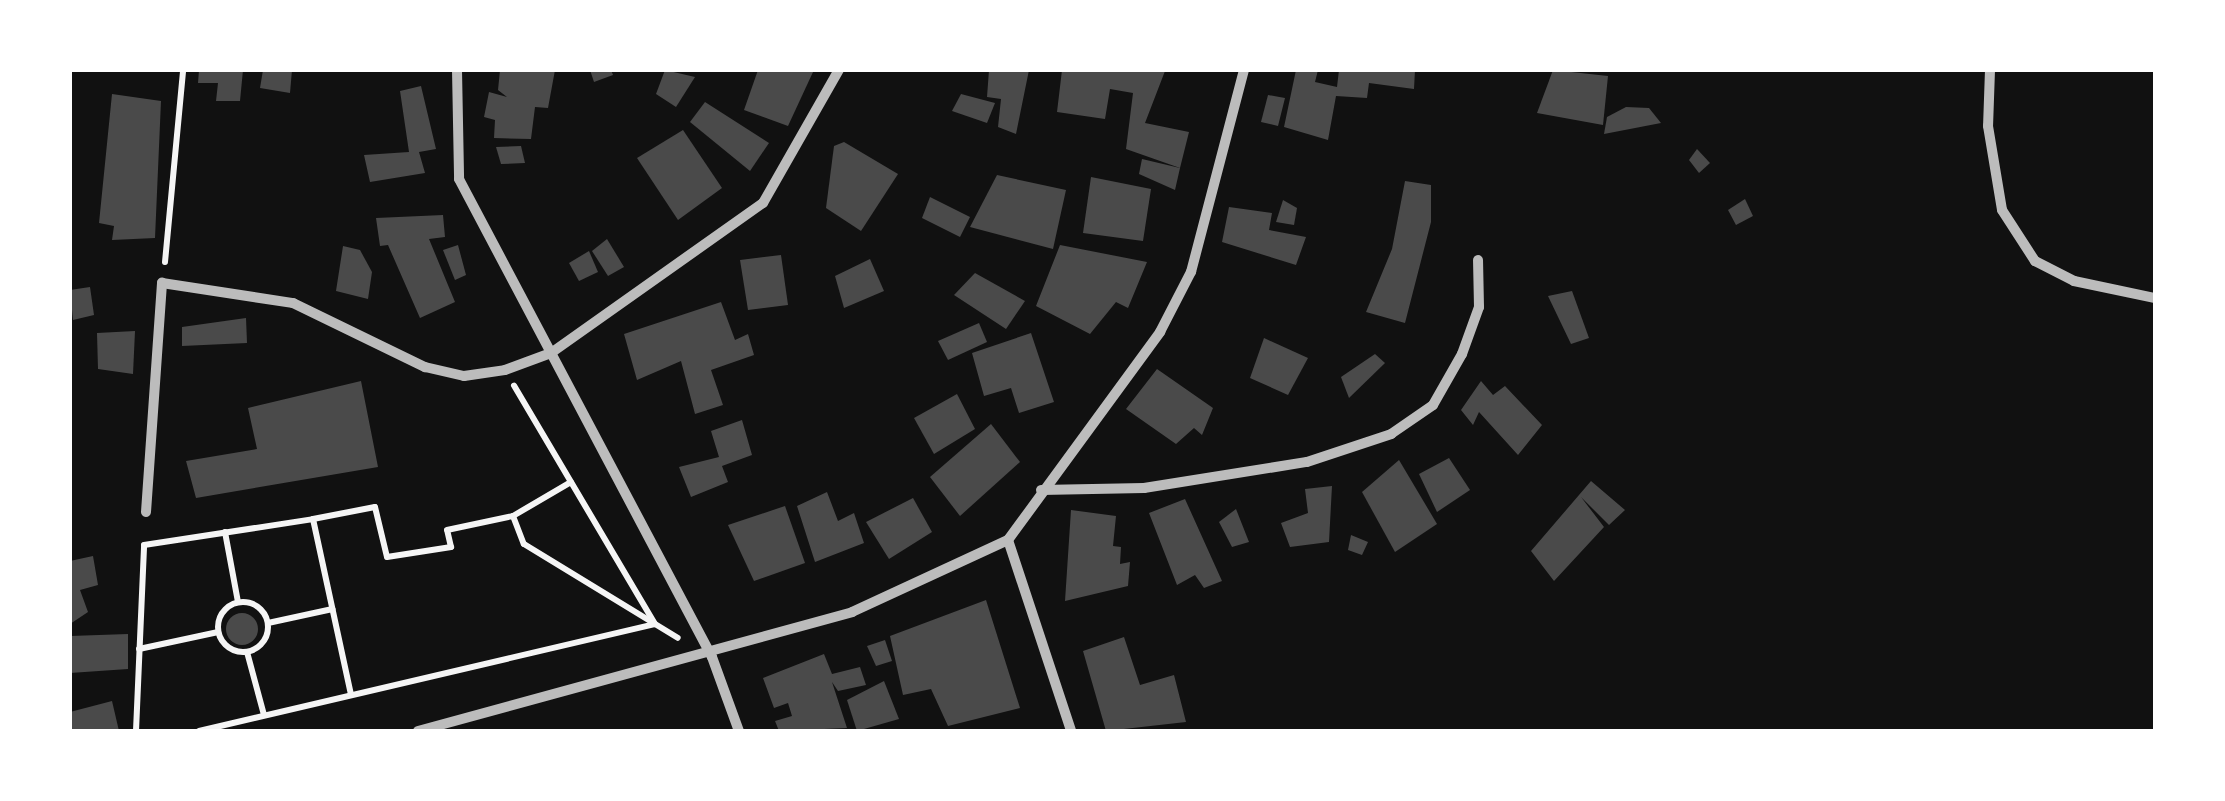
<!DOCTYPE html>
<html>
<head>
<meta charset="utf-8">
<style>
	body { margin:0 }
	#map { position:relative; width:2225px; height:801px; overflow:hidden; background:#111; font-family:Cabin,sans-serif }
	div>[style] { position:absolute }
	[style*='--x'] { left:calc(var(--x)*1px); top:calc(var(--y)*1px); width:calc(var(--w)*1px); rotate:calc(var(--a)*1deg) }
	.building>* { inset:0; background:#4a4a4a }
	.round { border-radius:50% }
	.path>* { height:6px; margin:-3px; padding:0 3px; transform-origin:3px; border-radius:3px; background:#f5f5f5 }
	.path>.ring { margin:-3px; padding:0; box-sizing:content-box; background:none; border:6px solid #f5f5f5; border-radius:50% }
	.minor>* { height:10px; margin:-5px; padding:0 5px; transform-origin:5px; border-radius:5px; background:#bcbcbc }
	span { translate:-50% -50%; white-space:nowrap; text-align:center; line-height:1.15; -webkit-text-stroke:9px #fff; paint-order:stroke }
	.frame { position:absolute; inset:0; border:72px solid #fff; pointer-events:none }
</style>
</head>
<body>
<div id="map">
	<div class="building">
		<i style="clip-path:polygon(199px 70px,243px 70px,240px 101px,216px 101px,218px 83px,198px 83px)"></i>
		<i style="clip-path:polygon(263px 70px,292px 70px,290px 93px,260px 88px)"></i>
		<i style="clip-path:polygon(500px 70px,555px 70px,548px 108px,535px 107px,531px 139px,494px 138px,495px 120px,484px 117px,489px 92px,507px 97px,498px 90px)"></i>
		<i style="clip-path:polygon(590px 70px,611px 70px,613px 75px,594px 82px)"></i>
		<i style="clip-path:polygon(665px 70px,695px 77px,676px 107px,656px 94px)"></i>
		<i style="clip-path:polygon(758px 70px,813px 72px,788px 126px,744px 110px)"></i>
		<i style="clip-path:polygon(989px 70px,1029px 70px,1016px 134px,998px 127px,1001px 99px,987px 97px)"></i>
		<i style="clip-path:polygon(1062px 70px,1165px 71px,1145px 123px,1189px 132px,1180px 168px,1126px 149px,1133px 93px,1110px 89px,1105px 119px,1057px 112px)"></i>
		<i style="clip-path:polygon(1296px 70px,1318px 70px,1315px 82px,1337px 87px,1339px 70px,1415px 70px,1414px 89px,1369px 83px,1367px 98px,1336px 96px,1328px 140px,1284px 127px)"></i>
		<i style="clip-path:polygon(1553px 70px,1608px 76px,1603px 125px,1537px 113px)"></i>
		<i style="clip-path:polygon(421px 86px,436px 149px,419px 152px,425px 173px,370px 182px,364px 155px,409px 152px,400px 91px)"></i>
		<i style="clip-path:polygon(112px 94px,161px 101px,155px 238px,112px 240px,114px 226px,99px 223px)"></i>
		<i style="clip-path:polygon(961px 94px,995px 103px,987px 123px,952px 111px)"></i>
		<i style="clip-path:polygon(1268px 95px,1285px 98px,1278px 126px,1261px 122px)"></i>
		<i style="clip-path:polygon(705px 102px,769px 143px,750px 171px,690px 122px)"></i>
		<i style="clip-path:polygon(1626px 107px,1649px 108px,1661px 123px,1604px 134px,1607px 117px)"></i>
		<i style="clip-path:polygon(683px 130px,722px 188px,678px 220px,637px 158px)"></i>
		<i style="clip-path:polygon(844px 142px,898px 174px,861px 231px,826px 208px,834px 146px)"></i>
		<i style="clip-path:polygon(521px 146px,525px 163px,501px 164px,496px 147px)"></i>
		<i style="clip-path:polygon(1697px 149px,1710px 163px,1699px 173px,1689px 160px)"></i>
		<i style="clip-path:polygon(1142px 159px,1180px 168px,1175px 190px,1139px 174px)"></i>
		<i style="clip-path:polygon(997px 175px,1066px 190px,1053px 249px,970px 227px)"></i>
		<i style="clip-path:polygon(1091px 177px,1151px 189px,1143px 241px,1083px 233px)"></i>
		<i style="clip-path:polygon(1405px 181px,1431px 185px,1431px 222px,1405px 323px,1366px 312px,1392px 249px)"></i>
		<i style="clip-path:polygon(930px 197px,970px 217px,960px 237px,922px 218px)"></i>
		<i style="clip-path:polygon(1745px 199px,1753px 216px,1736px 225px,1728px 210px)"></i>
		<i style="clip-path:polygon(1283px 200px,1297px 208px,1294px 225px,1276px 222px)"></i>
		<i style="clip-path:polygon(1229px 207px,1272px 213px,1269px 230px,1306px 237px,1296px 265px,1222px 242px)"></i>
		<i style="clip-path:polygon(443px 215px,445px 237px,429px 239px,455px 302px,420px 318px,388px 245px,380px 246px,376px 218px)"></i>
		<i style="clip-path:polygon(607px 239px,624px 267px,608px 276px,592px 251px)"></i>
		<i style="clip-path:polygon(458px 245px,466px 275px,455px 280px,443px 250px)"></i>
		<i style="clip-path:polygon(1060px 245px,1147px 262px,1128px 308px,1116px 302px,1090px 334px,1036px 306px)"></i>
		<i style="clip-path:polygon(343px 246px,360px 250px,372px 272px,368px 299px,336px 291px)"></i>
		<i style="clip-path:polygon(589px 251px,598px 272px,579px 281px,569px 263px)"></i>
		<i style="clip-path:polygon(781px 255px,788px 305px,748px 310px,740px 260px)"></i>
		<i style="clip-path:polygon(870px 259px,884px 291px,844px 308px,835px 276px)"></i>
		<i style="clip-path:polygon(975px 273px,1025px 301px,1006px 329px,954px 295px)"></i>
		<i style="clip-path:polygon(90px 287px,94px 315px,73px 320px,70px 290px)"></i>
		<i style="clip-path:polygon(1572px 291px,1589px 338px,1571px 344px,1548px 296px)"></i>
		<i style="clip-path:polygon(721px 302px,735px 340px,748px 334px,754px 355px,711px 370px,723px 405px,695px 414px,681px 361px,637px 380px,624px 334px)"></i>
		<i style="clip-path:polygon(246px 318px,247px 343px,182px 346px,182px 327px)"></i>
		<i style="clip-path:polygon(979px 323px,987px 342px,948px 360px,938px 341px)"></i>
		<i style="clip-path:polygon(135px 331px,133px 374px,98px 369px,97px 333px)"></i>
		<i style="clip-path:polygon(1031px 333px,1054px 402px,1019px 413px,1011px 388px,984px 396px,972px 353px)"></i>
		<i style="clip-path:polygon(1264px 338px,1308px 358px,1288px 395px,1250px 378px)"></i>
		<i style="clip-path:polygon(1375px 354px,1385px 363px,1349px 398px,1341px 377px)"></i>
		<i style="clip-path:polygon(1157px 369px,1213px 408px,1202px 435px,1194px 428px,1176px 444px,1126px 409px)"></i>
		<i style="clip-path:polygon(361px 381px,378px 467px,196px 498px,186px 461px,257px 449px,248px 408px)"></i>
		<i style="clip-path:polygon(1481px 381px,1493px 395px,1505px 386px,1542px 425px,1518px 455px,1479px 412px,1473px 425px,1461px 410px)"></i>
		<i style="clip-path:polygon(957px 394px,975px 429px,934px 454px,914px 418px)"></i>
		<i style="clip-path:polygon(742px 420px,752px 455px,722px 466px,728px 482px,691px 497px,679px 467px,719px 457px,711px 431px)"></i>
		<i style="clip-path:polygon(991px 424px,1020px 462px,960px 516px,930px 477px)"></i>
		<i style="clip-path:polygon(1449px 458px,1470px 490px,1437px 512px,1419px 474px)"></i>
		<i style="clip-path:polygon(1399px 460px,1437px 524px,1395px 552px,1362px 492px)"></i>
		<i style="clip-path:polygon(1591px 481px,1625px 510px,1609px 525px,1581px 497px,1604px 527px,1554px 581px,1531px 551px)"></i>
		<i style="clip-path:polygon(1332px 486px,1329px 542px,1290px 547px,1281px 523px,1308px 513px,1305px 489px)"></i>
		<i style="clip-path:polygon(827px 492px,838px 521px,854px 513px,864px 543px,815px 562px,797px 506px)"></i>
		<i style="clip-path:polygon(913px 498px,932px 532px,889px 559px,866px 522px)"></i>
		<i style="clip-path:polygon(1185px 499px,1222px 581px,1204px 588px,1195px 575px,1177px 585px,1149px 513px)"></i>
		<i style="clip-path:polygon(785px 506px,805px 563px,754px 581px,728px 525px)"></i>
		<i style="clip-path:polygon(1236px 509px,1249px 542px,1232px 547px,1219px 522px)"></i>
		<i style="clip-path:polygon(1071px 510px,1116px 516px,1113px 546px,1121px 547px,1120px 564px,1130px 562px,1128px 586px,1065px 601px)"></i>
		<i style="clip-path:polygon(1351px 535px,1368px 542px,1362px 555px,1348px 550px)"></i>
		<i style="clip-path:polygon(93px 556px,98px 585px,80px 590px,88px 612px,70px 624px,70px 561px)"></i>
		<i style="clip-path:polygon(986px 600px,1020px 708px,948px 726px,931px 689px,903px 695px,890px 636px)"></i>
		<i class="round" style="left:226px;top:613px;width:32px;height:32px"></i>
		<i style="clip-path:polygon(128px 634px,128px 669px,70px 673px,70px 636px)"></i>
		<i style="clip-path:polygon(1124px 637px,1140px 685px,1174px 675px,1186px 722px,1106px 731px,1083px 651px)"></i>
		<i style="clip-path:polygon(885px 640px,892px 661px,876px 666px,867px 646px)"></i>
		<i style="clip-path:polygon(824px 654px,832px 674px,860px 667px,866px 685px,838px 691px,832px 682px,847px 728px,779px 731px,775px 721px,792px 716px,788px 703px,774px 708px,763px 678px)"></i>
		<i style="clip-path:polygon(884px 681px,899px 719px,857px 731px,847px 700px)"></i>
		<i style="clip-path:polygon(112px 701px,119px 731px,70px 731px,70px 712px)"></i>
	</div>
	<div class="path">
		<i style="--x:165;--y:262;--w:193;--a:-84.6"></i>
		<i style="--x:513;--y:516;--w:67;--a:-30.4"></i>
		<i style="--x:313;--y:519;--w:63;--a:-11"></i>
		<i style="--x:375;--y:507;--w:51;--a:76.5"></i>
		<i style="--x:387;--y:557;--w:65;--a:-8.9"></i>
		<i style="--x:451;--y:547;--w:17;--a:-103"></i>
		<i style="--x:447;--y:530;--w:67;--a:-12"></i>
		<i style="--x:513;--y:516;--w:30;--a:69"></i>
		<i style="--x:524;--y:544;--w:180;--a:31.4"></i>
		<i style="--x:225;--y:532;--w:71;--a:79.5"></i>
		<i class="ring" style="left:218px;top:602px;width:44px;height:44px"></i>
		<i style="--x:268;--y:623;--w:66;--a:-12.2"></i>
		<i style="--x:139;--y:649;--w:81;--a:-12.1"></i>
		<i style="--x:247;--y:652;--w:65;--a:74.9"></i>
		<i style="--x:136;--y:731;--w:186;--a:-87.5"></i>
		<i style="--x:144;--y:545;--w:171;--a:-8.7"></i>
		<i style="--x:313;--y:519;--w:180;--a:77.8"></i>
		<i style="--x:199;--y:731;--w:468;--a:-13.2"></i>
		<i style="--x:655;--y:624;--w:277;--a:-120.6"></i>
	</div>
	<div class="minor">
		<i style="--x:457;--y:70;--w:109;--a:88.9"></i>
		<i style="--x:459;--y:179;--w:541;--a:62.11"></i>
		<i style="--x:712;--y:657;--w:79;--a:70"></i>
		<i style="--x:1990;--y:70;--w:56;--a:92"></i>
		<i style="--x:1988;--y:126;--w:85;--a:80.5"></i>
		<i style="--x:2002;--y:210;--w:61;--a:57.1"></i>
		<i style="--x:2035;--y:261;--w:44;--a:27.1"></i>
		<i style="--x:2074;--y:281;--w:83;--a:11.9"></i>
		<i style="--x:1041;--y:490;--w:103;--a:-1.1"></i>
		<i style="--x:1144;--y:488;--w:165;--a:-9.1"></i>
		<i style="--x:1307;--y:462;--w:89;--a:-18.4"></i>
		<i style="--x:1391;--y:434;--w:51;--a:-34.6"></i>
		<i style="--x:1433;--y:405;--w:59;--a:-60.4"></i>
		<i style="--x:1462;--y:354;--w:50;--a:-70.1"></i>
		<i style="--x:1479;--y:307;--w:47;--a:-91.2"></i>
		<i style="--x:146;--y:512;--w:230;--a:-86"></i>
		<i style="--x:162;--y:283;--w:133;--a:8.7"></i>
		<i style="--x:293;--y:303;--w:147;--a:25.9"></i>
		<i style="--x:425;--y:367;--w:40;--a:13"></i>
		<i style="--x:464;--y:376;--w:41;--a:-8.3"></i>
		<i style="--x:505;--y:370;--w:49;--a:-20.3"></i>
		<i style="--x:551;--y:353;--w:260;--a:-35.3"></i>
		<i style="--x:763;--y:203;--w:153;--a:-60.3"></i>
		<i style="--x:1008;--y:540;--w:201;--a:71.7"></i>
		<i style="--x:418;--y:731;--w:450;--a:-15.3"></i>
		<i style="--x:852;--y:612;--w:172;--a:-24.8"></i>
		<i style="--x:1008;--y:540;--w:258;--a:-53.8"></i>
		<i style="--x:1160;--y:332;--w:68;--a:-62.7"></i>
		<i style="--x:1191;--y:272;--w:209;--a:-75.3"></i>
	</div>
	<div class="frame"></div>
</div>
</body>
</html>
